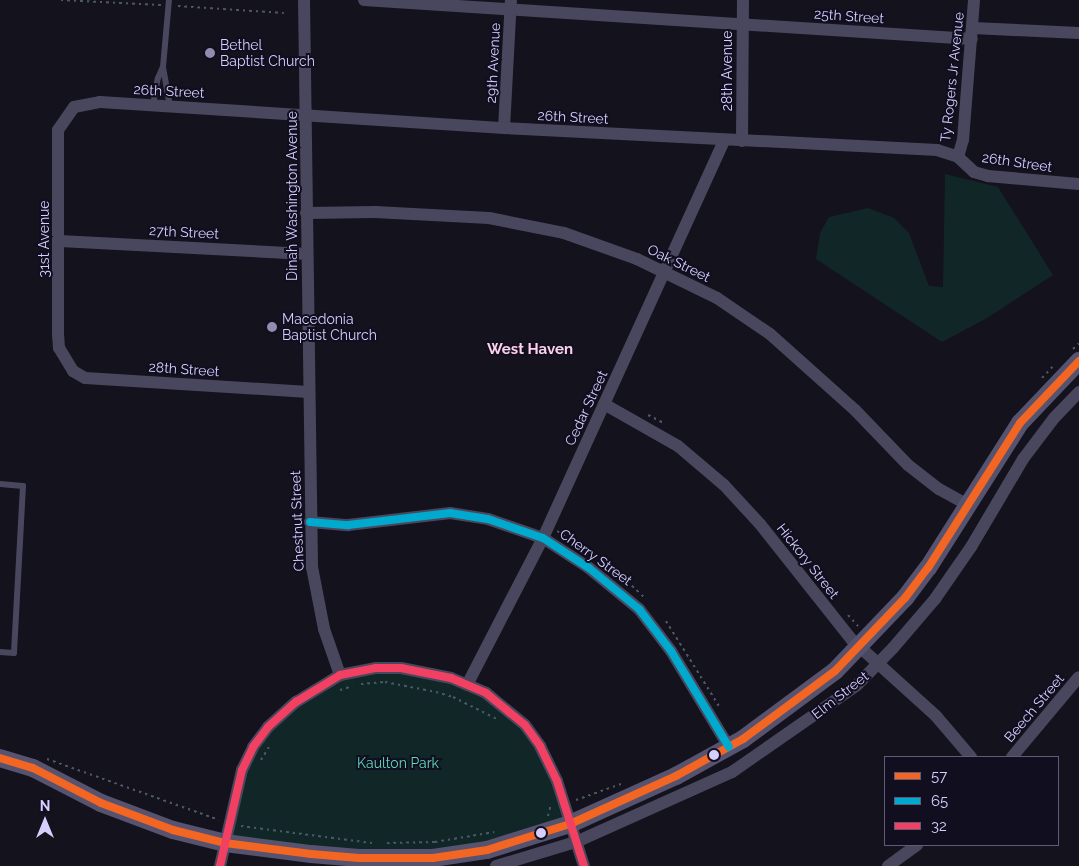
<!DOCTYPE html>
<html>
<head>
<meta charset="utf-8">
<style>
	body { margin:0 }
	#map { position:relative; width:1079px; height:866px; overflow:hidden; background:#14121c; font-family:Raleway,sans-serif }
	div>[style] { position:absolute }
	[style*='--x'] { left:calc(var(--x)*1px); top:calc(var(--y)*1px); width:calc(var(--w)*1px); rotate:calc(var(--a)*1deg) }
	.green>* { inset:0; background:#112727 }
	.path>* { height:2px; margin-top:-1px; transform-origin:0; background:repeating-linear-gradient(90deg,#4b5966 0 2.5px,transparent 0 6.5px) }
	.lane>* { height:6px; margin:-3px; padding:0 3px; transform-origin:3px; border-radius:3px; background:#49475d }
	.street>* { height:12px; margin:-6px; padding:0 6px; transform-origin:6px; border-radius:6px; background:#49475d }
	.secondary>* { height:18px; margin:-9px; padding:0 9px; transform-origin:9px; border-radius:9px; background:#55536f }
	.bus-1>* { height:8px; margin:-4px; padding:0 4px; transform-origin:4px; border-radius:4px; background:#f26522 }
	.bus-2>* { height:8px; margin:-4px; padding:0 4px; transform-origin:4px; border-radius:4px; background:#00a9ce }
	.bus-3>* { height:8px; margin:-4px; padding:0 4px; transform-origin:4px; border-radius:4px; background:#f24062 }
	.dots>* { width:14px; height:14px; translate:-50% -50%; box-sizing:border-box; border:2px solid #110e20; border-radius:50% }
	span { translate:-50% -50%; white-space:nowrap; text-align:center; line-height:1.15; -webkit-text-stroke:4px #110e20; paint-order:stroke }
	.street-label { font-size:14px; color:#d5cffd }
	.poi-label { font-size:14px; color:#d5cffd }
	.left { translate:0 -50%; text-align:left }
	.park-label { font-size:14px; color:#5fd9bc }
	.neighbourhood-label { font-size:15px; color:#fdd1ec; font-weight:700 }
	.legend { position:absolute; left:884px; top:756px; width:175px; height:90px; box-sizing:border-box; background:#110e20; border:1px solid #5f5b78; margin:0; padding:6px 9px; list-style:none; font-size:15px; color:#d5cffd }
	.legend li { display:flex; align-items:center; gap:10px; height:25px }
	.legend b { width:25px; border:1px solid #5f5b78 }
	.north { position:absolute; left:20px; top:796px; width:50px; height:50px; -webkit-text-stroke:4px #110e20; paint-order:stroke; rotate:0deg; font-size:14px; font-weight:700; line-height:20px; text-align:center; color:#d5cffd }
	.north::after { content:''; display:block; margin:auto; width:18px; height:22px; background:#d5cffd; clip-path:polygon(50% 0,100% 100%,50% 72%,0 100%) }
</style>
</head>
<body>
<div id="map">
	<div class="green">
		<i style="clip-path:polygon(945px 174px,998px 187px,1053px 275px,987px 318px,942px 342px,816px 259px,820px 233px,829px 217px,868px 208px,894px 218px,909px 233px,929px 286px,943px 287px)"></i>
		<i style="clip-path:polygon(401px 668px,486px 693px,525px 725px,570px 824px,433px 858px,225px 843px,235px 794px,268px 727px,340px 675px)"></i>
	</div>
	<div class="path">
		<i style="--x:61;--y:0;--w:100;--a:2.9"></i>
		<i style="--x:178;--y:6;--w:106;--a:3.8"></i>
		<i style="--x:1073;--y:349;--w:8;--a:-45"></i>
		<i style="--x:1042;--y:378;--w:18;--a:-47"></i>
		<i style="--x:648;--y:415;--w:16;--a:27"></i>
		<i style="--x:557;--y:531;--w:67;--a:33.5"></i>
		<i style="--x:613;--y:568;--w:44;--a:43.2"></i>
		<i style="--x:848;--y:615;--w:15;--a:48"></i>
		<i style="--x:666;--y:621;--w:100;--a:58.1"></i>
		<i style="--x:361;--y:684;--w:24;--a:-5"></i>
		<i style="--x:385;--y:682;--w:52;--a:11.1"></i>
		<i style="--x:436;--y:692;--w:18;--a:16"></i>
		<i style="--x:453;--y:697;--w:51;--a:26.6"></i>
		<i style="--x:340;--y:690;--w:13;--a:-18"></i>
		<i style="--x:47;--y:759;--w:182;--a:19.5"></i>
		<i style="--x:261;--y:760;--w:15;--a:-58"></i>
		<i style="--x:576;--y:800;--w:48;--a:-19.6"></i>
		<i style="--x:548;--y:816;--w:12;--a:-76"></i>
		<i style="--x:241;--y:826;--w:132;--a:7.4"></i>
		<i style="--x:387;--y:843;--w:48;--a:-1.2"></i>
		<i style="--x:435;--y:842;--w:60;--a:-9.6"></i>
	</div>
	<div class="lane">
		<i style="--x:163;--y:67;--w:67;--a:-84.9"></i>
		<i style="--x:153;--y:105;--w:27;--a:-80"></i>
		<i style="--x:158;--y:78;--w:12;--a:-66"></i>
		<i style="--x:163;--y:67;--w:40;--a:80"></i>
		<i style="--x:0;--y:484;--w:23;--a:5"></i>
		<i style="--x:23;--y:486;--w:167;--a:93.1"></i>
		<i style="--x:14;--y:653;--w:14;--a:-176"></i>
	</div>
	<div class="street">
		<i style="--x:304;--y:0;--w:567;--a:89.19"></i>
		<i style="--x:312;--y:567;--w:63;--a:79"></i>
		<i style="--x:324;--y:629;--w:49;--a:70.8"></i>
		<i style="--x:364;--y:0;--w:609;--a:3.67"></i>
		<i style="--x:973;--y:28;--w:106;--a:2.7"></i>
		<i style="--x:504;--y:128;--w:128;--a:-86.9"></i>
		<i style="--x:742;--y:141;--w:141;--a:-89.6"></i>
		<i style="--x:958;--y:157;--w:18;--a:-74"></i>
		<i style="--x:963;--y:140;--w:140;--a:-85.5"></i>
		<i style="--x:306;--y:213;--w:69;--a:-0.8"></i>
		<i style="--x:375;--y:212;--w:114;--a:3"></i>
		<i style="--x:489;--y:218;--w:76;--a:11.3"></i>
		<i style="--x:564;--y:233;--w:77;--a:19.6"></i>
		<i style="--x:637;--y:259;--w:89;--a:26"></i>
		<i style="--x:717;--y:298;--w:64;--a:34.2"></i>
		<i style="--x:770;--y:334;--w:114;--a:41.8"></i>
		<i style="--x:855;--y:410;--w:76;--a:46.1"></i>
		<i style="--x:908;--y:465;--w:39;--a:38"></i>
		<i style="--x:939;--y:489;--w:33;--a:29"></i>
		<i style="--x:60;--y:241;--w:247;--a:3"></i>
		<i style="--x:308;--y:392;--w:223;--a:-176.4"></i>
		<i style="--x:85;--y:378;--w:14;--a:-150"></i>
		<i style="--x:73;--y:371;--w:27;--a:-121"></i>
		<i style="--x:59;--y:348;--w:13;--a:-94"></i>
		<i style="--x:58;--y:335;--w:205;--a:-90"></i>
		<i style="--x:58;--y:130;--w:28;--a:-55"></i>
		<i style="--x:74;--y:107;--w:26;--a:-11"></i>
		<i style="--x:100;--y:102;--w:405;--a:3.7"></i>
		<i style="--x:504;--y:128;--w:434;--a:2.9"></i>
		<i style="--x:937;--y:150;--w:22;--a:18"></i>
		<i style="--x:958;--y:157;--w:22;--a:43"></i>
		<i style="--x:974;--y:172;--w:15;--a:16"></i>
		<i style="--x:988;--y:176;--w:91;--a:5"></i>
		<i style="--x:604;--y:404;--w:85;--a:29.6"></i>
		<i style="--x:678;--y:446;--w:60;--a:40.3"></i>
		<i style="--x:724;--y:485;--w:53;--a:47.3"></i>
		<i style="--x:760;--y:524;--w:148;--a:51.6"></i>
		<i style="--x:852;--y:640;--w:113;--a:42.1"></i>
		<i style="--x:936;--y:716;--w:54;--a:49.5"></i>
		<i style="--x:310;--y:522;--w:38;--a:5"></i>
		<i style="--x:348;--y:525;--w:103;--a:-6.7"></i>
		<i style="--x:450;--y:513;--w:38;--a:9"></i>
		<i style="--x:488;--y:519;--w:58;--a:19.1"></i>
		<i style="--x:543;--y:538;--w:55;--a:33.1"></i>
		<i style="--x:589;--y:568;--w:65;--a:39.4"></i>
		<i style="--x:639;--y:609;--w:53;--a:52.7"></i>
		<i style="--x:671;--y:651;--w:112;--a:58.9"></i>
		<i style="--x:467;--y:685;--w:165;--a:-62.7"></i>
		<i style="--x:543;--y:538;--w:436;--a:-65.5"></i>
		<i style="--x:1012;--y:757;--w:104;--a:-50.1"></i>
		<i style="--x:220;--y:866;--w:98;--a:-77.1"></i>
		<i style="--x:242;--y:770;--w:25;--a:-64"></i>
		<i style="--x:253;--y:747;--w:25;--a:-53"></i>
		<i style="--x:268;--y:727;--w:38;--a:-42"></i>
		<i style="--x:296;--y:702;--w:52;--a:-31.5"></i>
		<i style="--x:340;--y:675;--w:37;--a:-11"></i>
		<i style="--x:376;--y:668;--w:25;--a:0"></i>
		<i style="--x:401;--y:668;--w:51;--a:11.3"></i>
		<i style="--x:451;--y:678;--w:38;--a:23"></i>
		<i style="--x:486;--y:693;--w:50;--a:39.4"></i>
		<i style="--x:525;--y:725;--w:26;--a:54"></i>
		<i style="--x:540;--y:746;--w:39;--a:64"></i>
		<i style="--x:557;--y:781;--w:89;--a:72.4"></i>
		<i style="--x:496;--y:866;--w:84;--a:-16.7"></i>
		<i style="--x:576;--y:842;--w:171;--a:-24.2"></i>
		<i style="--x:732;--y:772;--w:152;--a:-34.8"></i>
		<i style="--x:857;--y:685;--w:52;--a:-45.8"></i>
		<i style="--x:893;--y:648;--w:65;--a:-49.4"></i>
		<i style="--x:935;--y:599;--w:63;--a:-55.3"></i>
		<i style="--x:971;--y:547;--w:102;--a:-59.4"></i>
		<i style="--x:1023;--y:459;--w:51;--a:-52.9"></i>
		<i style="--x:1054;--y:418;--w:36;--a:-46"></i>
		<i style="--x:888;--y:866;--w:36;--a:-36"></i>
	</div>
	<div class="secondary">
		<i style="--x:0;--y:758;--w:34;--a:17"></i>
		<i style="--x:33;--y:768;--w:76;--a:27.2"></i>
		<i style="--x:101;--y:803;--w:77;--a:20.6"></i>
		<i style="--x:173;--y:830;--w:54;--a:14"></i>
		<i style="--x:225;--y:843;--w:87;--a:7.3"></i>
		<i style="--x:311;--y:854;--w:48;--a:4.8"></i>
		<i style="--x:359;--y:858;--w:74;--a:0"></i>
		<i style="--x:433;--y:858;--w:55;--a:-8.4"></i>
		<i style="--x:487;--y:850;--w:87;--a:-17.4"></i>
		<i style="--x:570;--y:824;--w:116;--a:-24.4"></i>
		<i style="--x:676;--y:776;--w:77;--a:-28.9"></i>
		<i style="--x:743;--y:739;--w:114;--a:-36.5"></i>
		<i style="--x:835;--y:671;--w:101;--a:-46.2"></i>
		<i style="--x:905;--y:598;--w:38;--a:-53"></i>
		<i style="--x:928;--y:568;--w:172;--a:-57.6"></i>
		<i style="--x:1020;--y:423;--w:86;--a:-46.4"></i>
	</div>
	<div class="bus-1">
		<i style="--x:0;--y:758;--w:34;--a:17"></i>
		<i style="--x:33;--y:768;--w:76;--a:27.2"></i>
		<i style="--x:101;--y:803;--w:77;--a:20.6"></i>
		<i style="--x:173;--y:830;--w:54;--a:14"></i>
		<i style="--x:225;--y:843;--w:87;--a:7.3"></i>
		<i style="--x:311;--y:854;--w:48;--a:4.8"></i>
		<i style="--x:359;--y:858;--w:74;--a:0"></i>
		<i style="--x:433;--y:858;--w:55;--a:-8.4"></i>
		<i style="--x:487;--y:850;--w:87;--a:-17.4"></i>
		<i style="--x:570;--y:824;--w:116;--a:-24.4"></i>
		<i style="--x:676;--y:776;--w:77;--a:-28.9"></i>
		<i style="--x:743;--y:739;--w:114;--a:-36.5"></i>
		<i style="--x:835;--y:671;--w:101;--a:-46.2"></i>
		<i style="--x:905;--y:598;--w:38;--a:-53"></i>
		<i style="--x:928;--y:568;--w:172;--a:-57.6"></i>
		<i style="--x:1020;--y:423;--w:86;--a:-46.4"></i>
	</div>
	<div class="bus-2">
		<i style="--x:310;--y:522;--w:38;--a:5"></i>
		<i style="--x:348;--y:525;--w:103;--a:-6.7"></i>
		<i style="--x:450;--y:513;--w:38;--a:9"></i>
		<i style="--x:488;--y:519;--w:58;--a:19.1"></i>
		<i style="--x:543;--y:538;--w:55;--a:33.1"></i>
		<i style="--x:589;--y:568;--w:65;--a:39.4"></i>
		<i style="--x:639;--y:609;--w:53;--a:52.7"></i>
		<i style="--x:671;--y:651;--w:112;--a:58.9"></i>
	</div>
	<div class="bus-3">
		<i style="--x:220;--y:866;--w:98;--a:-77.1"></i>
		<i style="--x:242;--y:770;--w:25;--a:-64"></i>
		<i style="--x:253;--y:747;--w:25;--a:-53"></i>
		<i style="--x:268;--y:727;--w:38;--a:-42"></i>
		<i style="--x:296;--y:702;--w:52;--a:-31.5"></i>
		<i style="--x:340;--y:675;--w:37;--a:-11"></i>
		<i style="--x:376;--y:668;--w:25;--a:0"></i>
		<i style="--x:401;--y:668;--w:51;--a:11.3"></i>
		<i style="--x:451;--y:678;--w:38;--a:23"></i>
		<i style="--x:486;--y:693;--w:50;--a:39.4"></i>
		<i style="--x:525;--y:725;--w:26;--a:54"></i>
		<i style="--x:540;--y:746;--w:39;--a:64"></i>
		<i style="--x:557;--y:781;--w:89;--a:72.4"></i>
	</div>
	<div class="dots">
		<i style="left:210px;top:53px;background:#918dae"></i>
		<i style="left:272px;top:327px;background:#918dae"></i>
		<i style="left:714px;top:755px;background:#d5cffd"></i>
		<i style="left:541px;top:833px;background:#d5cffd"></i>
	</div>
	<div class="street-label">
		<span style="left:849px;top:16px;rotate:4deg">25th Street</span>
		<span style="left:493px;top:63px;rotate:-87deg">29th Avenue</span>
		<span style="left:727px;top:71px;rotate:-90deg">28th Avenue</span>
		<span style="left:952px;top:77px;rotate:-84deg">Ty Rogers Jr Avenue</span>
		<span style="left:169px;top:91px;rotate:3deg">26th Street</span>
		<span style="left:573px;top:117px;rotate:3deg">26th Street</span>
		<span style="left:1017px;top:162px;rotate:8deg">26th Street</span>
		<span style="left:292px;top:196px;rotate:-90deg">Dinah Washington Avenue</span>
		<span style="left:184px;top:232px;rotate:3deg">27th Street</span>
		<span style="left:44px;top:239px;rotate:-90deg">31st Avenue</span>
		<span style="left:679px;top:263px;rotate:26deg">Oak Street</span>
		<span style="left:184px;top:369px;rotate:4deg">28th Street</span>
		<span style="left:586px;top:408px;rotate:-65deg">Cedar Street</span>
		<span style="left:297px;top:521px;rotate:-92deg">Chestnut Street</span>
		<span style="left:596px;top:557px;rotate:36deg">Cherry Street</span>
		<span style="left:808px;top:561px;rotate:52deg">Hickory Street</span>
		<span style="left:840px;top:695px;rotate:-38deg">Elm Street</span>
		<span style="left:1034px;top:708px;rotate:-50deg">Beech Street</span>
	</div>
	<div class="poi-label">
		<span class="left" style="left:220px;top:53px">Bethel<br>Baptist Church</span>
		<span class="left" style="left:282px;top:327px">Macedonia<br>Baptist Church</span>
	</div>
	<div class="park-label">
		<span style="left:398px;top:763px">Kaulton Park</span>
	</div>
	<div class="neighbourhood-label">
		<span style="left:530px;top:350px">West Haven</span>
	</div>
	<ul class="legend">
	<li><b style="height:6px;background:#f26522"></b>57</li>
	<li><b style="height:6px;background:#00a9ce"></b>65</li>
	<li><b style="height:6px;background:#f24062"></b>32</li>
	</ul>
	<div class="north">N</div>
</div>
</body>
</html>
